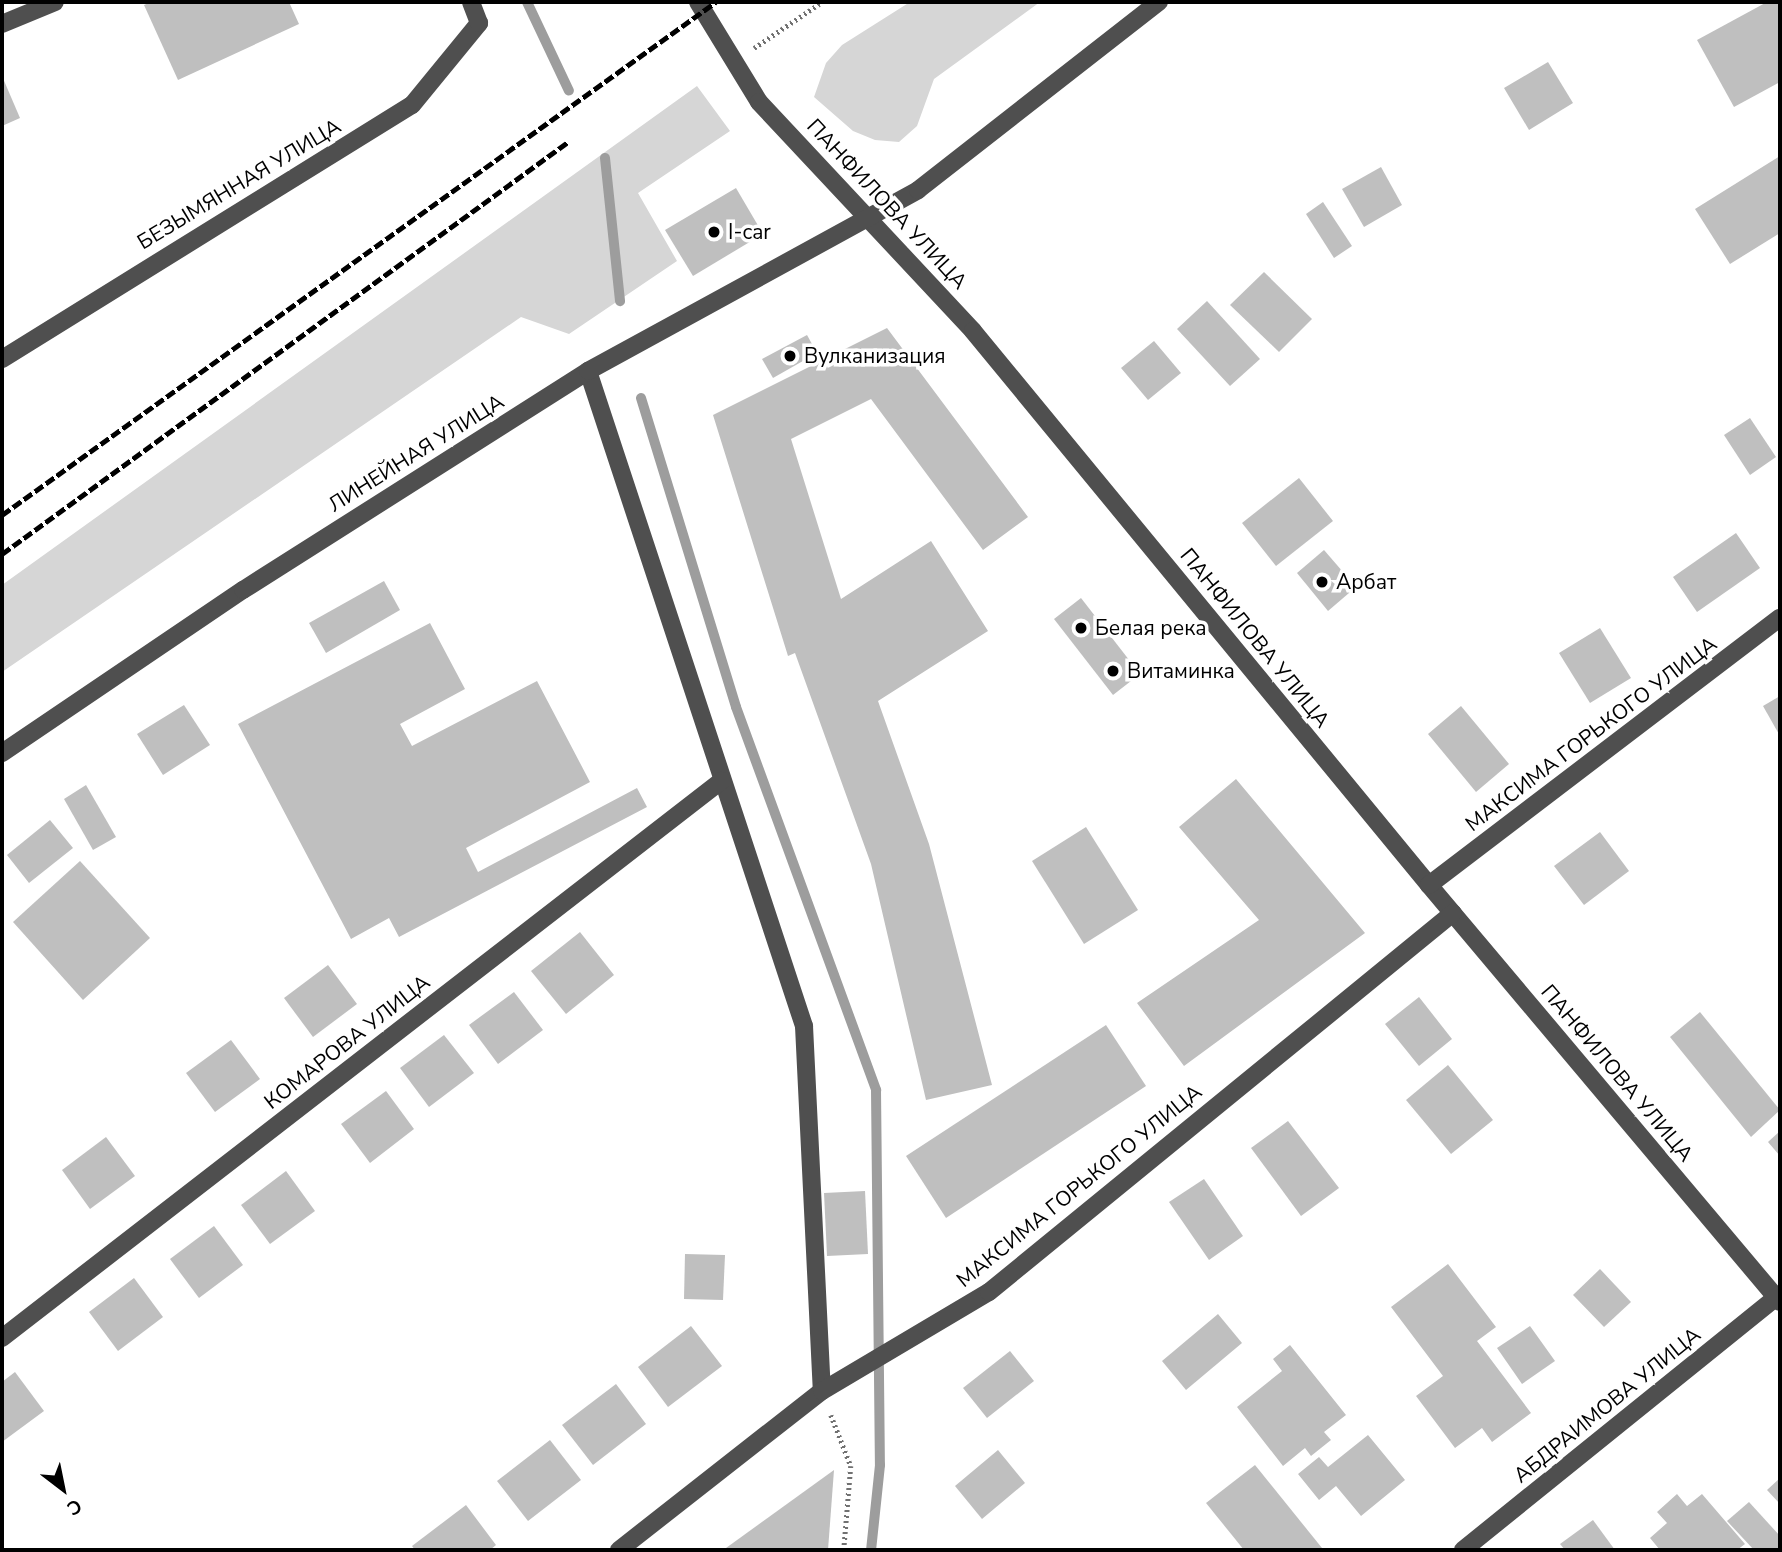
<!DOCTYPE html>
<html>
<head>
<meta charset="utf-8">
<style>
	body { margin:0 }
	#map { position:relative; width:1782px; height:1552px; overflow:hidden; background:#fff; font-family:"Nunito Sans",sans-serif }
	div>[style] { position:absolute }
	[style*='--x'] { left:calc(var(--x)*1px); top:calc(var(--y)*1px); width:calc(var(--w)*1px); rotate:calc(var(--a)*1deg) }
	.green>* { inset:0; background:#d6d6d6 }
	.stream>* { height:10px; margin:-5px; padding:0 5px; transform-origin:5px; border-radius:5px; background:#9d9d9d }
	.building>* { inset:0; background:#bfbfbf }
	.path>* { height:4.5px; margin-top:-2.25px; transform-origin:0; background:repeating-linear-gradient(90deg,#717171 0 2px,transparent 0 5.5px) }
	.minor>* { height:18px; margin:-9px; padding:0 9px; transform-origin:9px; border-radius:9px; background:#4f4f4f }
	.rail>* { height:5px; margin-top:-2.5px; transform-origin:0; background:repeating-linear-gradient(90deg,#000 0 10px,transparent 0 13.5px) }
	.dots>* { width:19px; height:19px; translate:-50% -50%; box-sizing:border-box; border:4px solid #fff; border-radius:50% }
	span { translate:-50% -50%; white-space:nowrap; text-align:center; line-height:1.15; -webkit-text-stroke:7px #fff; paint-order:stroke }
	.street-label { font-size:21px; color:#000 }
	.poi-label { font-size:21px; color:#000 }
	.left { translate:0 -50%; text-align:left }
	.frame { position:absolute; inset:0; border:4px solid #000; pointer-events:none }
	.north { position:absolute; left:28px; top:1454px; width:70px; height:70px; -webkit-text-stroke:5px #fff; paint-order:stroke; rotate:148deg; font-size:19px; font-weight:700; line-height:28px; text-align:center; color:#000 }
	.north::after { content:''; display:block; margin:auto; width:24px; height:32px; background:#000; clip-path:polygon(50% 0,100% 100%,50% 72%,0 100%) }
</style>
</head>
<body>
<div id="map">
	<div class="green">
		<i style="clip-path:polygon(910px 2px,1040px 2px,934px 79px,917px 126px,899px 142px,875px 140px,853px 131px,814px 97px,826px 63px,842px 45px)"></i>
		<i style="clip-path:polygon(697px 86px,730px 131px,638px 193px,677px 261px,569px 334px,521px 317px,2px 672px,2px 585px)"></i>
	</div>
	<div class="stream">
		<i style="--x:527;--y:2;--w:98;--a:64.7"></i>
		<i style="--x:605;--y:158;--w:144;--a:84"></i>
		<i style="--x:641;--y:398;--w:323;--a:72.9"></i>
		<i style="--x:736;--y:707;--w:408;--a:69.9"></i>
		<i style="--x:876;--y:1090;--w:375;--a:89.4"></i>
		<i style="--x:880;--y:1465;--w:85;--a:96"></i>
	</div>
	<div class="building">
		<i style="clip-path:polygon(151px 2px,289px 2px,299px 24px,178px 80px,144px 5px)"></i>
		<i style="clip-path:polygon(1767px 2px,1780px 2px,1780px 82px,1734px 107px,1697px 40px)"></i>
		<i style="clip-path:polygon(1548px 62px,1573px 103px,1529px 130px,1504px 88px)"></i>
		<i style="clip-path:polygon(2px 76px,20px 118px,2px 126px)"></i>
		<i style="clip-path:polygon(1780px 156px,1780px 233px,1730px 264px,1695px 209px)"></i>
		<i style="clip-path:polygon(1381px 167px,1402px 205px,1364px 227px,1342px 189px)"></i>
		<i style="clip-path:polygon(736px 188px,763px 234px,693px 276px,665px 230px)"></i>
		<i style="clip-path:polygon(1323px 202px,1352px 246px,1334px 258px,1306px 214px)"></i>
		<i style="clip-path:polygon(1264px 272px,1312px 319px,1279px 352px,1230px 305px)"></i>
		<i style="clip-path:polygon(1207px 301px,1260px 359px,1230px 386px,1177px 329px)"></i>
		<i style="clip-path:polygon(887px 328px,1028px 517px,983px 550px,871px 399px,791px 439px,841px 599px,931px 541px,988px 631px,878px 701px,929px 844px,992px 1085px,926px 1100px,871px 864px,795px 653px,788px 656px,713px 415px)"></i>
		<i style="clip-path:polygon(807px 335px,817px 353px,773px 378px,762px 359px)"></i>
		<i style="clip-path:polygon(1154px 341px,1181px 373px,1148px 400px,1121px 368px)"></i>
		<i style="clip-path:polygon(1750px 418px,1776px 457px,1750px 475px,1724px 435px)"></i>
		<i style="clip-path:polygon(1299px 478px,1333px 521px,1276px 566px,1242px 523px)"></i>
		<i style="clip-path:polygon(1736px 533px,1760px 568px,1697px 612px,1673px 577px)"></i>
		<i style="clip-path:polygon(1324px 550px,1356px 587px,1328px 611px,1297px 573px)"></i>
		<i style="clip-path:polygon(384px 581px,400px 610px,326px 653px,309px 623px)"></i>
		<i style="clip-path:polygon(1081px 598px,1140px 674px,1113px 695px,1054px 619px)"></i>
		<i style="clip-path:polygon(430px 623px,465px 689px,400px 724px,412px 746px,537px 681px,590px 782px,466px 848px,478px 872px,637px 788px,647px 807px,399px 937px,389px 918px,351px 939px,238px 724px)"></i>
		<i style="clip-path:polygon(1600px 628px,1631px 678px,1590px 703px,1559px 653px)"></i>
		<i style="clip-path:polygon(1780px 696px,1780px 736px,1763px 706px)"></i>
		<i style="clip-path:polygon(184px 705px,210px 745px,163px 775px,137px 734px)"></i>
		<i style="clip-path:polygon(1461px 706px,1509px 764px,1476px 792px,1428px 734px)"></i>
		<i style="clip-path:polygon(1236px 779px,1365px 933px,1184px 1066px,1137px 1003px,1259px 920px,1179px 827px)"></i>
		<i style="clip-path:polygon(86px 785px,116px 837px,93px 850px,64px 799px)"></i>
		<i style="clip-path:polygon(50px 820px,73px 848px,29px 883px,7px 855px)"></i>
		<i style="clip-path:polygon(1086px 827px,1138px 910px,1084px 944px,1032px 861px)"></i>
		<i style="clip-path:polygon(1600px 832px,1629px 871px,1584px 905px,1554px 866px)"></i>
		<i style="clip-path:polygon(80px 861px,150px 938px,83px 1000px,13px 922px)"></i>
		<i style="clip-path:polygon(580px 932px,614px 975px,566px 1014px,531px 971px)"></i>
		<i style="clip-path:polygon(328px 965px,357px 1004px,313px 1037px,284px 998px)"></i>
		<i style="clip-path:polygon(514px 992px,543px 1030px,498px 1064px,469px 1025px)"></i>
		<i style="clip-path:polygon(1419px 997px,1452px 1039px,1419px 1066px,1385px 1024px)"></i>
		<i style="clip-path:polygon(1700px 1012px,1780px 1110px,1751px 1137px,1670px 1037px)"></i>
		<i style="clip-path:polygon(1106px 1025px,1146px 1086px,946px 1218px,906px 1156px)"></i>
		<i style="clip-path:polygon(444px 1035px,474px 1073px,429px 1107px,400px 1068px)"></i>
		<i style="clip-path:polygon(231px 1040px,260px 1079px,215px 1112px,186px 1073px)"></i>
		<i style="clip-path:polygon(1448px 1065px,1493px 1120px,1451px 1154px,1406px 1100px)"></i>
		<i style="clip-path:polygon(386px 1091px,414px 1129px,370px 1163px,341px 1124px)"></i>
		<i style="clip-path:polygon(1288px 1121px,1339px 1188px,1301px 1216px,1251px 1148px)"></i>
		<i style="clip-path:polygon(1780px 1131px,1780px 1156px,1768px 1142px)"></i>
		<i style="clip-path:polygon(106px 1137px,135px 1176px,90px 1209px,62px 1170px)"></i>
		<i style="clip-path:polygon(286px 1171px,315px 1211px,270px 1244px,241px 1205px)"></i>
		<i style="clip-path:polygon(1204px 1179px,1243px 1236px,1209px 1260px,1169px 1202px)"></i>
		<i style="clip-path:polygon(865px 1191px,868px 1254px,827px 1256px,824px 1193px)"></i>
		<i style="clip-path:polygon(214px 1226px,243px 1265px,199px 1298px,170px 1259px)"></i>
		<i style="clip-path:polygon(685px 1254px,725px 1255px,723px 1300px,684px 1299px)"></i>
		<i style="clip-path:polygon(1448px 1264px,1496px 1327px,1477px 1341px,1531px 1413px,1492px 1442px,1482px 1428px,1455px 1448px,1416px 1396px,1443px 1376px,1391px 1307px)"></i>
		<i style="clip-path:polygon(1600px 1269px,1631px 1302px,1604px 1327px,1573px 1295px)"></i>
		<i style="clip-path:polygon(134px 1278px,163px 1317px,118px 1351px,89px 1312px)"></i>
		<i style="clip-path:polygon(1218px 1314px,1242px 1343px,1186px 1390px,1162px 1361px)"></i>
		<i style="clip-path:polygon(691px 1326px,722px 1366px,668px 1407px,638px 1367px)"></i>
		<i style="clip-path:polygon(1530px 1326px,1555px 1361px,1522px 1384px,1497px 1348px)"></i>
		<i style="clip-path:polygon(1290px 1345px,1346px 1415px,1324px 1432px,1331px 1440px,1311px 1456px,1305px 1448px,1283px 1466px,1237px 1407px,1282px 1371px,1273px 1359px)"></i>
		<i style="clip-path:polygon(1010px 1351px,1034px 1381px,987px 1418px,963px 1388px)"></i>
		<i style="clip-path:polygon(15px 1372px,44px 1411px,2px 1442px,2px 1382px)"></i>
		<i style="clip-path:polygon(616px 1384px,646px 1424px,593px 1465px,562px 1425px)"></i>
		<i style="clip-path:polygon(1368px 1435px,1405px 1480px,1361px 1516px,1336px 1486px,1319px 1500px,1298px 1474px,1319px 1457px,1328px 1467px)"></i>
		<i style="clip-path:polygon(550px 1440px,581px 1480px,528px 1521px,497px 1481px)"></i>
		<i style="clip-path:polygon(998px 1450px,1025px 1483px,982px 1519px,955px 1486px)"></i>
		<i style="clip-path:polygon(1255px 1465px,1322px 1548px,1319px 1550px,1244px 1550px,1206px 1503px)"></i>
		<i style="clip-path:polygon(834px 1470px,828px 1550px,727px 1550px,726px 1548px)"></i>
		<i style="clip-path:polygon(1780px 1478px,1780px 1504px,1767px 1490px)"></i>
		<i style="clip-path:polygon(1677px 1494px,1687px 1506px,1702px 1494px,1745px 1544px,1737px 1550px,1660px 1550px,1650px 1538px,1667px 1523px,1657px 1512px)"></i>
		<i style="clip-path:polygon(1749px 1502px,1780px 1536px,1780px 1550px,1754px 1550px,1727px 1521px)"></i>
		<i style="clip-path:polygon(466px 1505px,496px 1545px,490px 1550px,415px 1550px,412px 1546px)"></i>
		<i style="clip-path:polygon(1593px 1520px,1615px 1550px,1565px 1550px,1560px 1544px)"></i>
	</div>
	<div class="path">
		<i style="--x:754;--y:48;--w:82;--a:-34.1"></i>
		<i style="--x:831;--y:1415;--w:55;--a:68.6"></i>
		<i style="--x:851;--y:1466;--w:84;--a:94.8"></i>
	</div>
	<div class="minor">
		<i style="--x:698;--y:2;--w:117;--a:58.6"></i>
		<i style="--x:759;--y:102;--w:313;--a:46.9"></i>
		<i style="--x:973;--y:331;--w:718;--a:50.54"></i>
		<i style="--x:1429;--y:885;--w:545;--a:49.91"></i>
		<i style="--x:2;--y:24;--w:57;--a:-22.5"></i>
		<i style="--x:2;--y:359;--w:482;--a:-31.8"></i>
		<i style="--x:412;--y:105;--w:106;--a:-50.7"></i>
		<i style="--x:479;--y:23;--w:22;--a:-111"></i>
		<i style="--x:588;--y:371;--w:690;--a:71.75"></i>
		<i style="--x:804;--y:1026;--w:365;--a:87.2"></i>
		<i style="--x:2;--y:753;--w:291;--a:-34.1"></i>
		<i style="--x:243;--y:590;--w:409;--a:-32.4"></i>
		<i style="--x:588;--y:371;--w:376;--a:-28.7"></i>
		<i style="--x:918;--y:190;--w:306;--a:-38"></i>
		<i style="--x:1429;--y:885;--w:441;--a:-37.3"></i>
		<i style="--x:2;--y:1338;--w:910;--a:-37.76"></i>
		<i style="--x:619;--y:1550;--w:258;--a:-38.1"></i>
		<i style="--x:822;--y:1391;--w:194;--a:-30.7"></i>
		<i style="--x:989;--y:1292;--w:599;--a:-39.24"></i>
		<i style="--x:1463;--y:1550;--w:407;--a:-38.9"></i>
	</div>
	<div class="rail">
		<i style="--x:2;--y:515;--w:879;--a:-35.7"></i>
		<i style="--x:2;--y:554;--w:700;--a:-36.05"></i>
	</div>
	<div class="dots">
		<i style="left:714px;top:232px;background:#000"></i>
		<i style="left:790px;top:356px;background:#000"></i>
		<i style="left:1322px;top:582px;background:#000"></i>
		<i style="left:1081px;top:628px;background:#000"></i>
		<i style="left:1113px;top:671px;background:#000"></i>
	</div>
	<div class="street-label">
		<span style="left:239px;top:184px;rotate:-31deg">БЕЗЫМЯННАЯ УЛИЦА</span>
		<span style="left:887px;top:204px;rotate:47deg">ПАНФИЛОВА УЛИЦА</span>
		<span style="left:416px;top:453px;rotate:-32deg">ЛИНЕЙНАЯ УЛИЦА</span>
		<span style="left:1255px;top:638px;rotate:51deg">ПАНФИЛОВА УЛИЦА</span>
		<span style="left:1591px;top:734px;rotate:-37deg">МАКСИМА ГОРЬКОГО УЛИЦА</span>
		<span style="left:347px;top:1042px;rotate:-38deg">КОМАРОВА УЛИЦА</span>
		<span style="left:1617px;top:1073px;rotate:50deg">ПАНФИЛОВА УЛИЦА</span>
		<span style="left:1079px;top:1186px;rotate:-39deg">МАКСИМА ГОРЬКОГО УЛИЦА</span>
		<span style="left:1607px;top:1405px;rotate:-39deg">АБДРАИМОВА УЛИЦА</span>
	</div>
	<div class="poi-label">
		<span class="left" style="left:728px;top:232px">I-car</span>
		<span class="left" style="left:804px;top:356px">Вулканизация</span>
		<span class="left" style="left:1336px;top:582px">Арбат</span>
		<span class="left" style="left:1095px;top:628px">Белая река</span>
		<span class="left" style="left:1127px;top:671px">Витаминка</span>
	</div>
	<div class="frame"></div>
	<div class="north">С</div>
</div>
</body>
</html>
